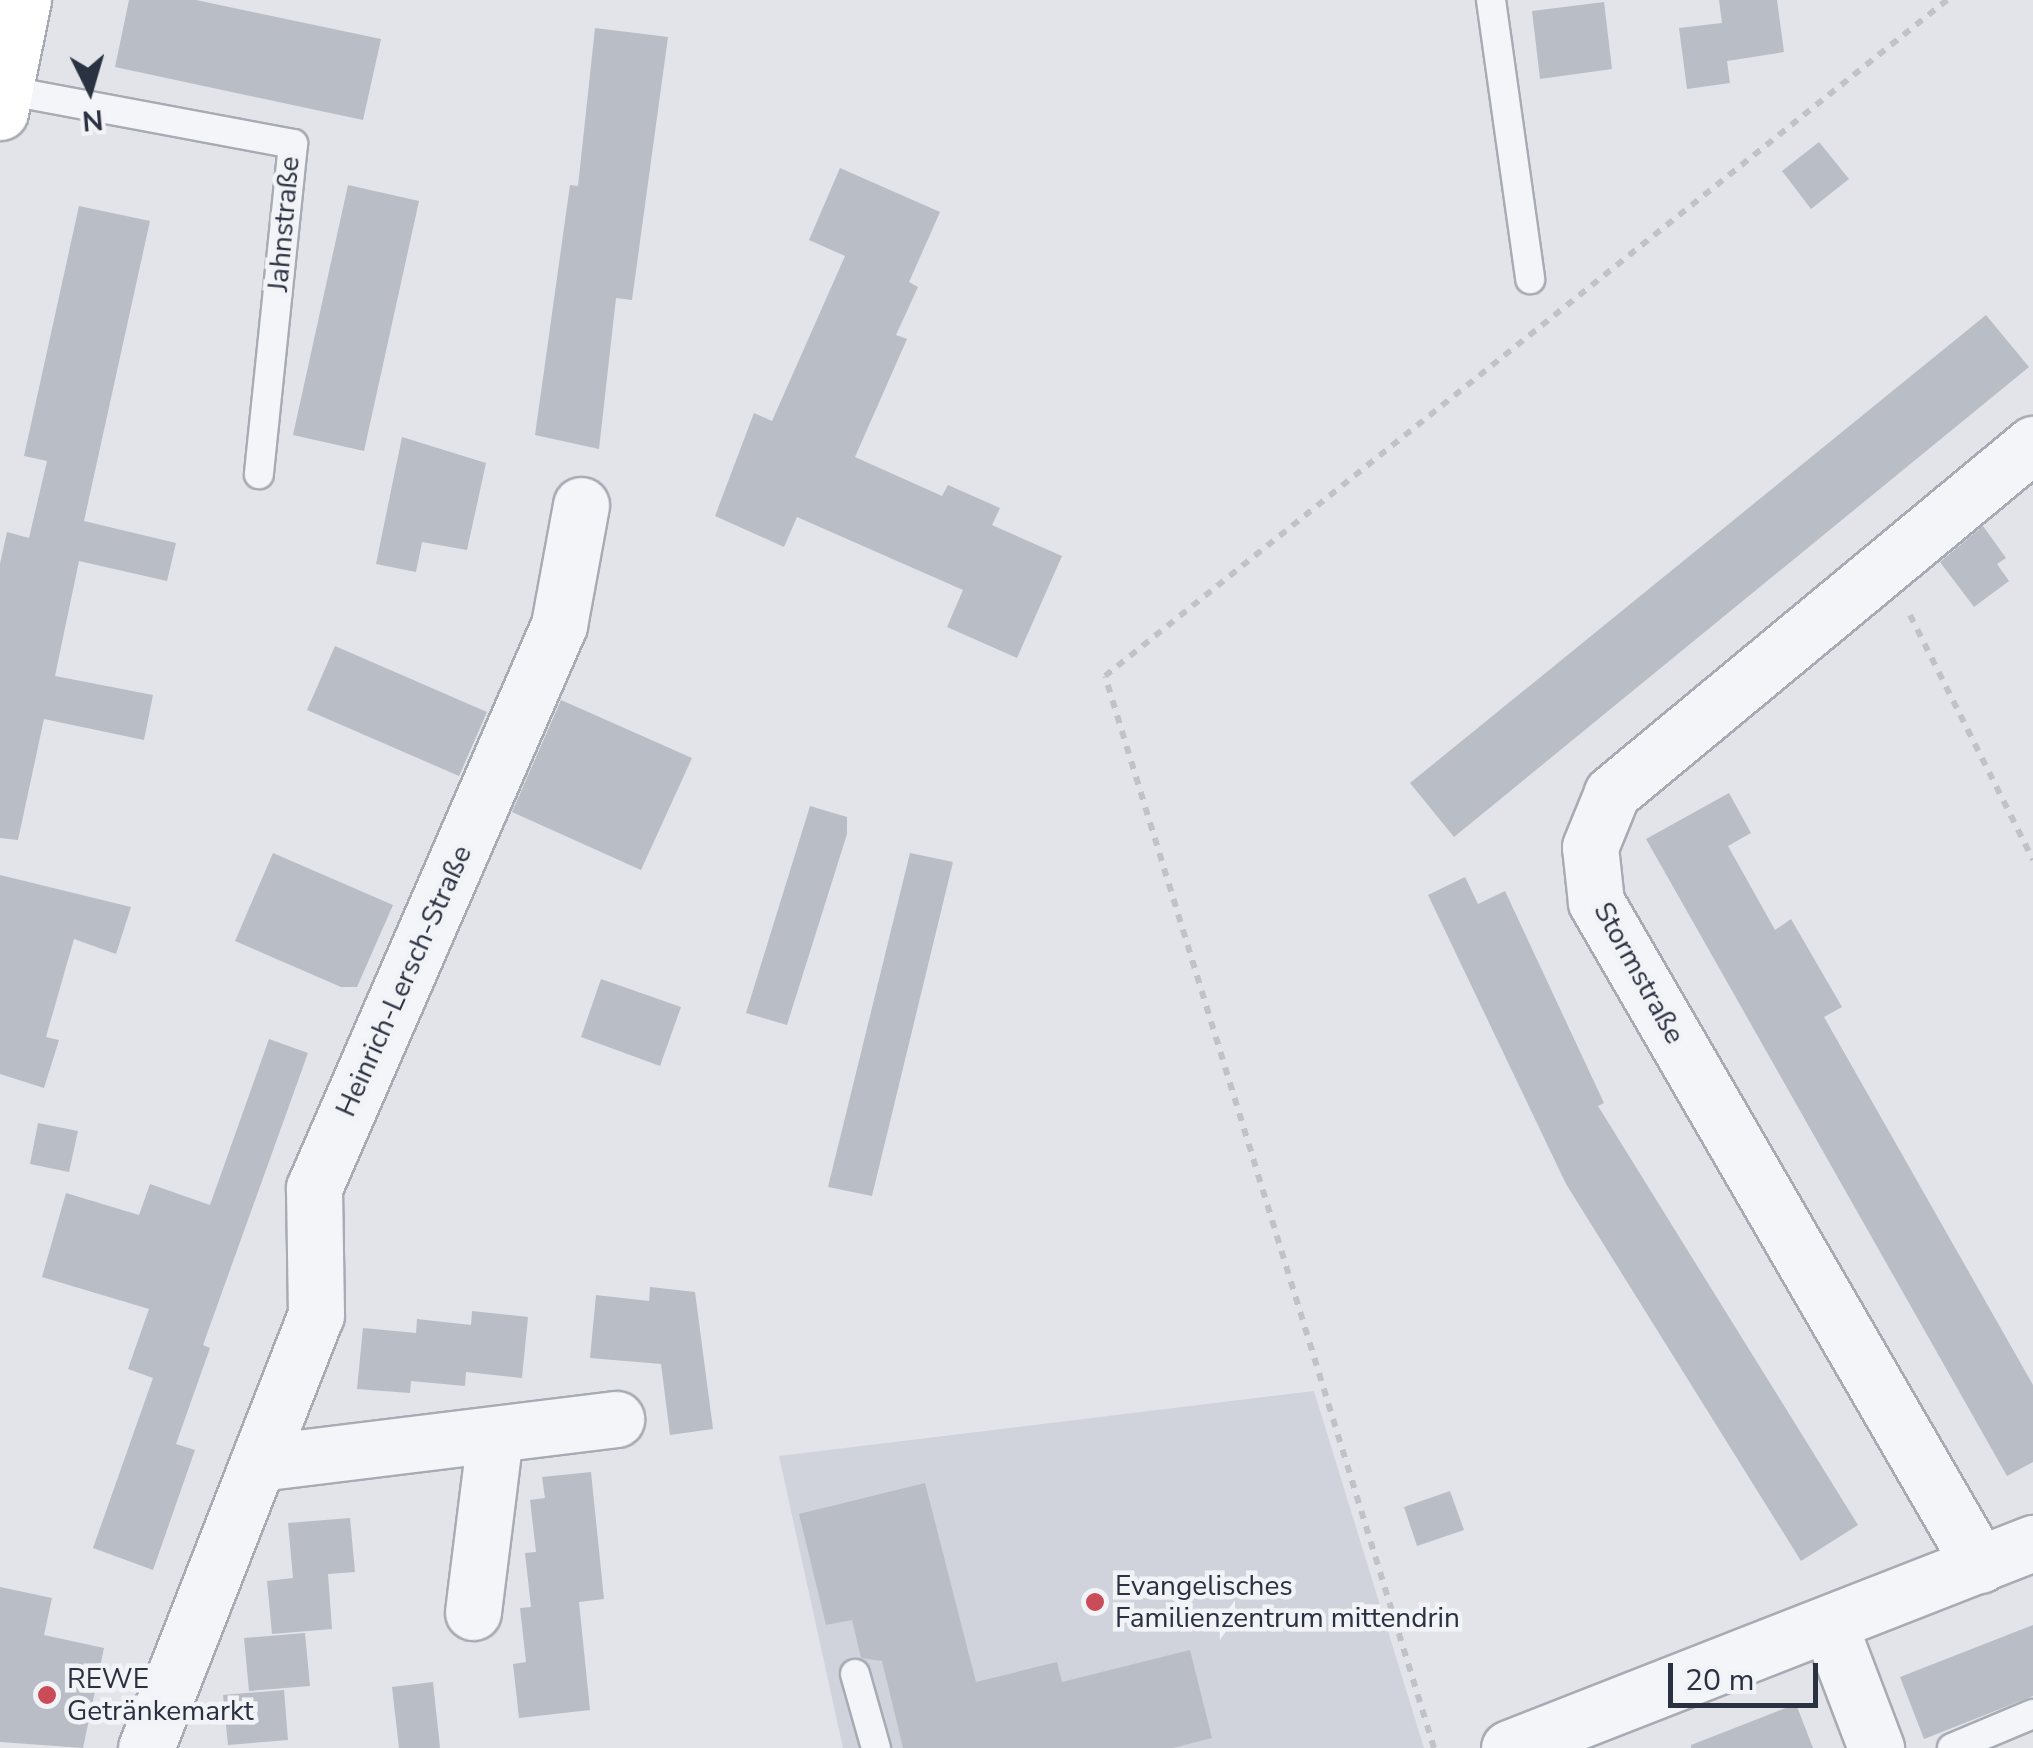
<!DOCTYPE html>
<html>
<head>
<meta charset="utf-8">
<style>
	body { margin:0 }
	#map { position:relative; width:2033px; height:1748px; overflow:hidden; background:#e2e4ea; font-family:"Nunito Sans",sans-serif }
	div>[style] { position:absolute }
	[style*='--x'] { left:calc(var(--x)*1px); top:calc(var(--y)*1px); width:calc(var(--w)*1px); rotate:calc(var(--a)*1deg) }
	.built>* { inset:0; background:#d0d3dc }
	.building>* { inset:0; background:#b9bdc6 }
	.path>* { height:6px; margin-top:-3px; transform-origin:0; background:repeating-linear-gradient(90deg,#bfc2c8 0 8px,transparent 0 16px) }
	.roads { filter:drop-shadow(2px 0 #a7abb4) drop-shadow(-2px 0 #a7abb4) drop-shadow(0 2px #a7abb4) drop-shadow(0 -2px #a7abb4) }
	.lane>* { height:28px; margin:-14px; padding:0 14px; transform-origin:14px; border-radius:14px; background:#f4f5f8 }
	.street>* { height:55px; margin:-27.5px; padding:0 27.5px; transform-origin:27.5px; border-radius:27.5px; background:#f4f5f8 }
	.secondary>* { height:55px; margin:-27.5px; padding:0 27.5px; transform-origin:27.5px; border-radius:27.5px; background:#fff }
	.dots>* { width:28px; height:28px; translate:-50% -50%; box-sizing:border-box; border:5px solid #f1f3f7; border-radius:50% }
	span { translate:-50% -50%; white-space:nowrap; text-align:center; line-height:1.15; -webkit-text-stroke:9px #f1f3f7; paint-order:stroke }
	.street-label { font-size:28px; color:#2a3141 }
	.poi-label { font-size:28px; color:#2a3141 }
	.left { translate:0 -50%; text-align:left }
	.north { position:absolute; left:40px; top:40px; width:100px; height:100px; -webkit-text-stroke:8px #f1f3f7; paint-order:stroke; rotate:175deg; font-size:28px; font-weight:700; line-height:40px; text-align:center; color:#2a3141 }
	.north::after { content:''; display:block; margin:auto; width:35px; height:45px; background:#2a3141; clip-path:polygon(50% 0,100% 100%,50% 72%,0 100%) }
	.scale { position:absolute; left:1668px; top:1663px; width:150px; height:45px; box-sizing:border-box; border:5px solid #2a3141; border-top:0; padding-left:12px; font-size:30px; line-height:35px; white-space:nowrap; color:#2a3141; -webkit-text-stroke:8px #f1f3f7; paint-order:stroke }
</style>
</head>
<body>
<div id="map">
	<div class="built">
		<i style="clip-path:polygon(1314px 1391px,1424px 1748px,843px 1748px,779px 1456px)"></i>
	</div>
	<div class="building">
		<i style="clip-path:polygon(129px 0,196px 0,381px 39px,363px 120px,115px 67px)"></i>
		<i style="clip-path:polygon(1719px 0,1777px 0,1784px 52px,1727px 61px,1730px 83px,1687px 89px,1679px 28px,1722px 23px)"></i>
		<i style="clip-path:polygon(1604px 2px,1612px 69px,1540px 79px,1532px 11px)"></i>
		<i style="clip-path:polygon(595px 28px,668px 37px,632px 300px,616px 298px,599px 449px,535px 435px,570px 185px,578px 186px)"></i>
		<i style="clip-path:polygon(1819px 142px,1849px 179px,1811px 209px,1782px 171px)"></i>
		<i style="clip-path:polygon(840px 168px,940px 212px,909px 282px,918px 287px,896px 335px,907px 339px,855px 457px,942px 496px,948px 485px,1000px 508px,992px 525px,1062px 556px,1017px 658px,947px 627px,963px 590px,797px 517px,784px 547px,715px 516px,754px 413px,772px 421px,845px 256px,809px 240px)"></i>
		<i style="clip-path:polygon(348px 185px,419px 201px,364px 451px,293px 435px)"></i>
		<i style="clip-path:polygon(79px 206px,150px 221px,84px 521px,176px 543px,167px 581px,79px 561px,55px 676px,153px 695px,144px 740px,44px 719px,18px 840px,0 838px,0 564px,7px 532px,29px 538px,47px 461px,24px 456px)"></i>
		<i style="clip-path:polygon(1986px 315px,2029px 367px,1454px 837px,1410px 783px)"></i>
		<i style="clip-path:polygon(402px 437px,486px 463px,467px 550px,422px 542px,416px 572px,376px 564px)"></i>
		<i style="clip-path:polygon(1983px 526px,2006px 558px,1997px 564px,2009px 581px,1974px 607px,1940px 562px)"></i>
		<i style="clip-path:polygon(335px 646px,487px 712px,459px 776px,307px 710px)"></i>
		<i style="clip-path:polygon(561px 700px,692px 758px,641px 870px,512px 812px)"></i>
		<i style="clip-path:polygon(1729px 793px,1751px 833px,1728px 846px,1775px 930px,1791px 919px,1842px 1007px,1824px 1017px,2033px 1385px,2033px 1462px,2007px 1476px,1646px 839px)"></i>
		<i style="clip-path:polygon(810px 806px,847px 817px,847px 834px,787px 1025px,746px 1013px)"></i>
		<i style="clip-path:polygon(273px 853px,393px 905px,357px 987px,341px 987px,235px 941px)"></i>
		<i style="clip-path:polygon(910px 853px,953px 862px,872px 1196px,828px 1187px)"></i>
		<i style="clip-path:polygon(0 875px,131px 907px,116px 954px,74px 939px,46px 1037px,59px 1040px,44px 1088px,0 1074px)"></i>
		<i style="clip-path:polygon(1465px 877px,1478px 904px,1505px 891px,1604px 1103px,1598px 1106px,1858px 1525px,1801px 1561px,1566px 1184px,1428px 895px)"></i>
		<i style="clip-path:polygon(601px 979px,681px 1007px,660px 1066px,581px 1037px)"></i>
		<i style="clip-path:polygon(269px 1039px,308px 1053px,203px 1345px,210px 1348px,176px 1444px,195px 1450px,153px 1570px,93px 1548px,153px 1378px,128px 1369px,149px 1309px,42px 1277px,66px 1193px,139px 1215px,150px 1184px,210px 1205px)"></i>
		<i style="clip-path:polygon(38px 1123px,78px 1131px,69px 1172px,30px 1164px)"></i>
		<i style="clip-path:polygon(650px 1287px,695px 1292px,713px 1429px,670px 1435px,661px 1364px,590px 1358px,596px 1295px,649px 1301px)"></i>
		<i style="clip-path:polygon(472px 1311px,528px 1317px,522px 1378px,466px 1372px,465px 1386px,411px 1381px,410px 1393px,357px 1389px,363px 1328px,416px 1333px,417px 1319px,471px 1325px)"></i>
		<i style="clip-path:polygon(591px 1472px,604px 1599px,579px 1602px,590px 1710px,519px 1718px,513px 1664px,526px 1662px,520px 1608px,531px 1607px,525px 1553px,536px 1552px,530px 1500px,545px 1498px,542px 1477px)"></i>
		<i style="clip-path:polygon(925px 1483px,976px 1682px,1057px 1662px,1062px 1682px,1190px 1650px,1212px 1738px,1173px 1748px,903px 1748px,882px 1661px,861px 1658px,852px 1620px,826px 1625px,799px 1514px)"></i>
		<i style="clip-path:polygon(1450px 1491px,1464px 1530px,1417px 1546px,1404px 1507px)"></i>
		<i style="clip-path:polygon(350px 1518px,355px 1572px,328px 1574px,332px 1629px,272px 1634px,267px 1581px,293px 1578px,288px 1523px)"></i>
		<i style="clip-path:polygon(0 1587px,52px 1598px,44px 1635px,104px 1648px,83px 1748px,0 1742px)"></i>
		<i style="clip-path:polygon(2033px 1625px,2033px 1696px,1924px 1739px,1900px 1677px)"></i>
		<i style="clip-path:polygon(305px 1633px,310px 1686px,249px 1691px,244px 1638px)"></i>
		<i style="clip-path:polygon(433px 1682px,440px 1748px,399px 1748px,392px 1687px)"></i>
		<i style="clip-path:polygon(284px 1690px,288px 1740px,228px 1745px,223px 1695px)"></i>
		<i style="clip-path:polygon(1796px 1704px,1813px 1748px,1691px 1748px,1691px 1745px)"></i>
	</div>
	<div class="path">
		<i style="--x:1910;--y:615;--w:274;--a:63.3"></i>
		<i style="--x:1434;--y:1748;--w:1121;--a:-107.06"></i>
		<i style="--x:1105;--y:676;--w:1080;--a:-38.76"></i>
	</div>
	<div class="roads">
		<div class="lane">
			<i style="--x:1491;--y:0;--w:282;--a:82"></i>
			<i style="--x:5;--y:90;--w:293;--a:10.6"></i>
			<i style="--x:293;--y:144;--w:332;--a:95.9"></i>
			<i style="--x:855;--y:1674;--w:77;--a:74.2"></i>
			<i style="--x:1952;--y:1748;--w:88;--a:-22.8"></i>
		</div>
		<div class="street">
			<i style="--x:258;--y:1463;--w:361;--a:-7"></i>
			<i style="--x:1980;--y:1565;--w:766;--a:-120.08"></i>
			<i style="--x:1596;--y:902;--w:55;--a:-96.2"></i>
			<i style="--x:1590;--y:847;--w:58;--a:-67.8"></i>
			<i style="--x:1612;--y:793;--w:547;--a:-39.66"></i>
			<i style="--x:473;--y:1612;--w:177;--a:-82.9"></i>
			<i style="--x:1829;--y:1624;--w:133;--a:69.2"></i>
			<i style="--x:146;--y:1748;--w:465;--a:-68.6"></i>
			<i style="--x:316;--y:1315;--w:127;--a:-90.9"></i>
			<i style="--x:314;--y:1188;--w:614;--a:-66.48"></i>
			<i style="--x:559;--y:625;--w:122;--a:-79.6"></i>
			<i style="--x:1509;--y:1748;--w:563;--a:-21.37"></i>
		</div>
		<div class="secondary">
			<i style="--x:0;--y:112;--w:114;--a:-78.4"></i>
		</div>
	</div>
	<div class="dots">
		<i style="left:1095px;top:1602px;background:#ca4c58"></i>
		<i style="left:47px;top:1695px;background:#ca4c58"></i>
	</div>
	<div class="street-label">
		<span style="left:284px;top:224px;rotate:-85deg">Jahnstraße</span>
		<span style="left:1639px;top:973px;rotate:61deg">Stormstraße</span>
		<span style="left:404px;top:981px;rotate:-66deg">Heinrich-Lersch-Straße</span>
	</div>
	<div class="poi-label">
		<span class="left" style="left:1115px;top:1602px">Evangelisches<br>Familienzentrum mittendrin</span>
		<span class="left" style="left:67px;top:1695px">REWE<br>Getränkemarkt</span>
	</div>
	<div class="north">N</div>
	<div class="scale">20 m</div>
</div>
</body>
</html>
